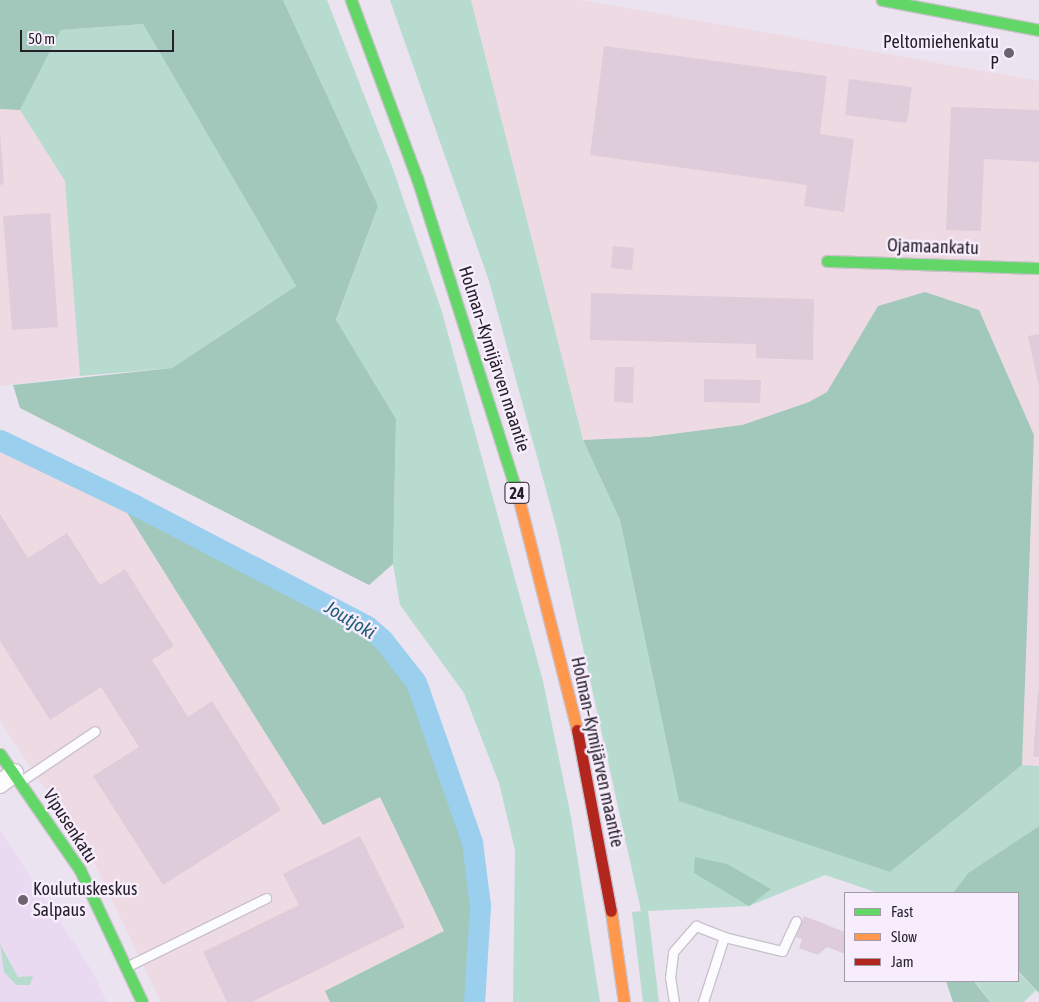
<!DOCTYPE html>
<html>
<head>
<meta charset="utf-8">
<style>
	body { margin:0 }
	#map { position:relative; width:1039px; height:1002px; overflow:hidden; background:#ece3f1; font-family:"Asap Condensed",sans-serif }
	div>[style] { position:absolute }
	[style*='--x'] { left:calc(var(--x)*1px); top:calc(var(--y)*1px); width:calc(var(--w)*1px); rotate:calc(var(--a)*1deg) }
	.industrial>* { inset:0; background:#eddae2 }
	.built>* { inset:0; background:#e9daf2 }
	.green>* { inset:0; background:#b8dbcf }
	.forest>* { inset:0; background:#a1c8bb }
	.canal>* { height:21px; margin:-10.5px; padding:0 10.5px; transform-origin:10.5px; border-radius:10.5px; background:#9acfee }
	.building>* { inset:0; background:#deccda }
	.roads { filter:drop-shadow(1px 0 #c9c2cc) drop-shadow(-1px 0 #c9c2cc) drop-shadow(0 1px #c9c2cc) drop-shadow(0 -1px #c9c2cc) }
	.lane>* { height:9px; margin:-4.5px; padding:0 4.5px; transform-origin:4.5px; border-radius:4.5px; background:#fcfbfd }
	.street>* { height:18px; margin:-9px; padding:0 9px; transform-origin:9px; border-radius:9px; background:#fcfbfd }
	.fast>* { height:11px; margin:-5.5px; padding:0 5.5px; transform-origin:5.5px; border-radius:5.5px; background:#63d668 }
	.slow>* { height:11px; margin:-5.5px; padding:0 5.5px; transform-origin:5.5px; border-radius:5.5px; background:#ff974d }
	.jam>* { height:11px; margin:-5.5px; padding:0 5.5px; transform-origin:5.5px; border-radius:5.5px; background:#b3261e }
	.dots>* { width:14px; height:14px; translate:-50% -50%; box-sizing:border-box; border:2px solid #f7edfc; border-radius:50% }
	span { translate:-50% -50%; white-space:nowrap; text-align:center; line-height:1.15; -webkit-text-stroke:5px #f7edfc; paint-order:stroke }
	.shield-label span { padding:1px 4px; background:#f7edfc; border:1px solid; border-radius:4px; -webkit-text-stroke-width:0 }
	.shield-label { font-size:16px; color:#251f28; font-weight:700 }
	.poi-label { font-size:18px; color:#251f28 }
	.right { translate:-100% -50%; text-align:right }
	.left { translate:0 -50%; text-align:left }
	.street-label { font-size:18px; color:#251f28 }
	.water-label { font-size:19px; color:#215f79; font-style:italic }
	.legend { position:absolute; left:844px; top:892px; width:175px; height:90px; box-sizing:border-box; background:#f7edfc; border:1px solid #a39ba7; margin:0; padding:6px 9px; list-style:none; font-size:15px; color:#251f28 }
	.legend li { display:flex; align-items:center; gap:10px; height:25px }
	.legend b { width:25px; border:1px solid #a39ba7 }
	.scale { position:absolute; left:20px; top:30px; width:154px; height:22px; box-sizing:border-box; border:2px solid #251f28; border-top:0; padding-left:6px; font-size:15px; line-height:18px; white-space:nowrap; color:#251f28; -webkit-text-stroke:4px #f7edfc; paint-order:stroke }
</style>
</head>
<body>
<div id="map">
	<div class="industrial">
		<i style="clip-path:polygon(471px 0,581px 0,1039px 81px,1039px 766px,1022px 765px,1034px 435px,979px 310px,925px 292px,878px 306px,827px 392px,809px 402px,742px 425px,649px 437px,583px 440px)"></i>
		<i style="clip-path:polygon(0 109px,20px 110px,65px 181px,80px 376px,0 386px)"></i>
		<i style="clip-path:polygon(0 451px,126px 511px,323px 825px,380px 797px,445px 931px,326px 991px,330px 1002px,161px 1002px,96px 866px,0 721px)"></i>
	</div>
	<div class="built">
		<i style="clip-path:polygon(0 830px,91px 969px,107px 1002px,0 1002px)"></i>
	</div>
	<div class="green">
		<i style="clip-path:polygon(283px 0,327px 0,393px 169px,442px 312px,543px 681px,571px 817px,600px 1002px,513px 1002px,515px 850px,499px 783px,464px 693px,400px 605px,393px 564px,396px 419px,336px 321px,378px 206px)"></i>
		<i style="clip-path:polygon(390px 0,471px 0,583px 440px,620px 520px,679px 800px,890px 872px,1022px 765px,1039px 766px,1039px 826px,968px 873px,953px 893px,878px 893px,825px 875px,749px 906px,648px 911px,659px 1002px,643px 1002px,632px 912px,641px 911px,557px 530px,489px 281px)"></i>
		<i style="clip-path:polygon(143px 24px,296px 286px,172px 368px,80px 376px,65px 181px,20px 110px,61px 30px)"></i>
		<i style="clip-path:polygon(0 944px,18px 977px,33px 976px,30px 985px,16px 985px,4px 972px)"></i>
		<i style="clip-path:polygon(1018px 972px,1036px 990px,1024px 1002px,990px 1002px,975px 981px,1018px 981px)"></i>
	</div>
	<div class="forest">
		<i style="clip-path:polygon(0 0,283px 0,378px 206px,336px 320px,396px 419px,393px 564px,369px 585px,20px 408px,13px 385px,172px 368px,296px 286px,143px 24px,61px 30px,20px 110px,0 109px)"></i>
		<i style="clip-path:polygon(925px 292px,979px 310px,1034px 435px,1022px 765px,890px 872px,679px 801px,620px 520px,583px 440px,649px 437px,742px 425px,809px 402px,827px 392px,878px 306px)"></i>
		<i style="clip-path:polygon(126px 511px,351px 628px,372px 642px,405px 679px,462px 839px,470px 884px,471px 962px,466px 1002px,330px 1002px,325px 991px,444px 931px,380px 797px,323px 825px)"></i>
		<i style="clip-path:polygon(1039px 826px,1039px 993px,1018px 971px,1018px 893px,953px 893px,968px 873px)"></i>
		<i style="clip-path:polygon(695px 857px,727px 864px,771px 889px,749px 906px,694px 873px)"></i>
		<i style="clip-path:polygon(946px 981px,974px 981px,990px 1002px,953px 1002px)"></i>
	</div>
	<div class="canal">
		<i style="--x:0;--y:440;--w:150;--a:25.7"></i>
		<i style="--x:135;--y:505;--w:262;--a:27.5"></i>
		<i style="--x:367;--y:626;--w:21;--a:41"></i>
		<i style="--x:383;--y:640;--w:53;--a:51.8"></i>
		<i style="--x:416;--y:682;--w:170;--a:70.7"></i>
		<i style="--x:472;--y:842;--w:64;--a:82.8"></i>
		<i style="--x:480;--y:905;--w:97;--a:93.5"></i>
	</div>
	<div class="building">
		<i style="clip-path:polygon(604px 46px,827px 76px,820px 134px,854px 139px,844px 212px,804px 206px,807px 185px,590px 155px)"></i>
		<i style="clip-path:polygon(849px 79px,912px 87px,907px 123px,845px 115px)"></i>
		<i style="clip-path:polygon(951px 107px,1039px 110px,1039px 162px,984px 159px,981px 231px,946px 230px)"></i>
		<i style="clip-path:polygon(0 133px,4px 184px,0 185px)"></i>
		<i style="clip-path:polygon(50px 213px,58px 327px,12px 330px,3px 216px)"></i>
		<i style="clip-path:polygon(613px 246px,634px 248px,632px 270px,611px 268px)"></i>
		<i style="clip-path:polygon(591px 293px,814px 299px,813px 360px,756px 358px,756px 344px,590px 340px)"></i>
		<i style="clip-path:polygon(1039px 334px,1039px 383px,1038px 383px,1028px 336px)"></i>
		<i style="clip-path:polygon(615px 367px,634px 367px,633px 403px,614px 402px)"></i>
		<i style="clip-path:polygon(704px 379px,761px 380px,760px 403px,704px 402px)"></i>
		<i style="clip-path:polygon(0 514px,28px 558px,67px 533px,100px 585px,125px 569px,174px 646px,152px 660px,188px 717px,212px 701px,281px 810px,163px 885px,93px 776px,139px 747px,101px 687px,50px 720px,0 641px)"></i>
		<i style="clip-path:polygon(1038px 691px,1039px 691px,1039px 757px,1033px 757px)"></i>
		<i style="clip-path:polygon(360px 836px,405px 927px,252px 1002px,227px 1002px,203px 952px,299px 905px,283px 874px)"></i>
		<i style="clip-path:polygon(804px 916px,845px 932px,845px 954px,827px 947px,818px 955px,799px 948px,802px 939px,796px 937px)"></i>
	</div>
	<div class="roads">
		<div class="lane">
			<i style="--x:21;--y:781;--w:89;--a:-34"></i>
			<i style="--x:724;--y:937;--w:60;--a:13.6"></i>
			<i style="--x:782;--y:951;--w:33;--a:-65"></i>
			<i style="--x:128;--y:966;--w:154;--a:-26.2"></i>
			<i style="--x:674;--y:1002;--w:24;--a:-99"></i>
			<i style="--x:670;--y:978;--w:26;--a:-83"></i>
			<i style="--x:673;--y:952;--w:35;--a:-49"></i>
			<i style="--x:696;--y:926;--w:30;--a:21"></i>
			<i style="--x:724;--y:937;--w:68;--a:107.9"></i>
		</div>
		<div class="street">
			<i style="--x:0;--y:784;--w:18;--a:-38"></i>
		</div>
		<div class="fast">
			<i style="--x:351;--y:0;--w:190;--a:69.7"></i>
			<i style="--x:417;--y:178;--w:338;--a:72.4"></i>
			<i style="--x:882;--y:0;--w:160;--a:10.8"></i>
			<i style="--x:827;--y:261;--w:212;--a:1.9"></i>
			<i style="--x:0;--y:754;--w:141;--a:55.4"></i>
			<i style="--x:80;--y:870;--w:146;--a:64.8"></i>
		</div>
		<div class="slow">
			<i style="--x:519;--y:500;--w:237;--a:75.8"></i>
			<i style="--x:611;--y:911;--w:92;--a:81.9"></i>
		</div>
		<div class="jam">
			<i style="--x:577;--y:730;--w:184;--a:79.4"></i>
		</div>
	</div>
	<div class="dots">
		<i style="left:1009px;top:53px;background:#6b646e"></i>
		<i style="left:23px;top:900px;background:#6b646e"></i>
	</div>
	<div class="shield-label">
		<span style="left:517px;top:493px">24</span>
	</div>
	<div class="poi-label">
		<span class="right" style="left:999px;top:53px">Peltomiehenkatu<br>P</span>
		<span class="left" style="left:33px;top:900px">Koulutuskeskus<br>Salpaus</span>
	</div>
	<div class="street-label">
		<span style="left:933px;top:247px;rotate:2deg">Ojamaankatu</span>
		<span style="left:494px;top:359px;rotate:72deg">Holman–Kymijärven maantie</span>
		<span style="left:597px;top:752px;rotate:78deg">Holman–Kymijärven maantie</span>
		<span style="left:70px;top:826px;rotate:57deg">Vipusenkatu</span>
	</div>
	<div class="water-label">
		<span style="left:350px;top:620px;rotate:31deg">Joutjoki</span>
	</div>
	<ul class="legend">
	<li><b style="height:6px;background:#63d668"></b>Fast</li>
	<li><b style="height:6px;background:#ff974d"></b>Slow</li>
	<li><b style="height:6px;background:#b3261e"></b>Jam</li>
	</ul>
	<div class="scale">50 m</div>
</div>
</body>
</html>
